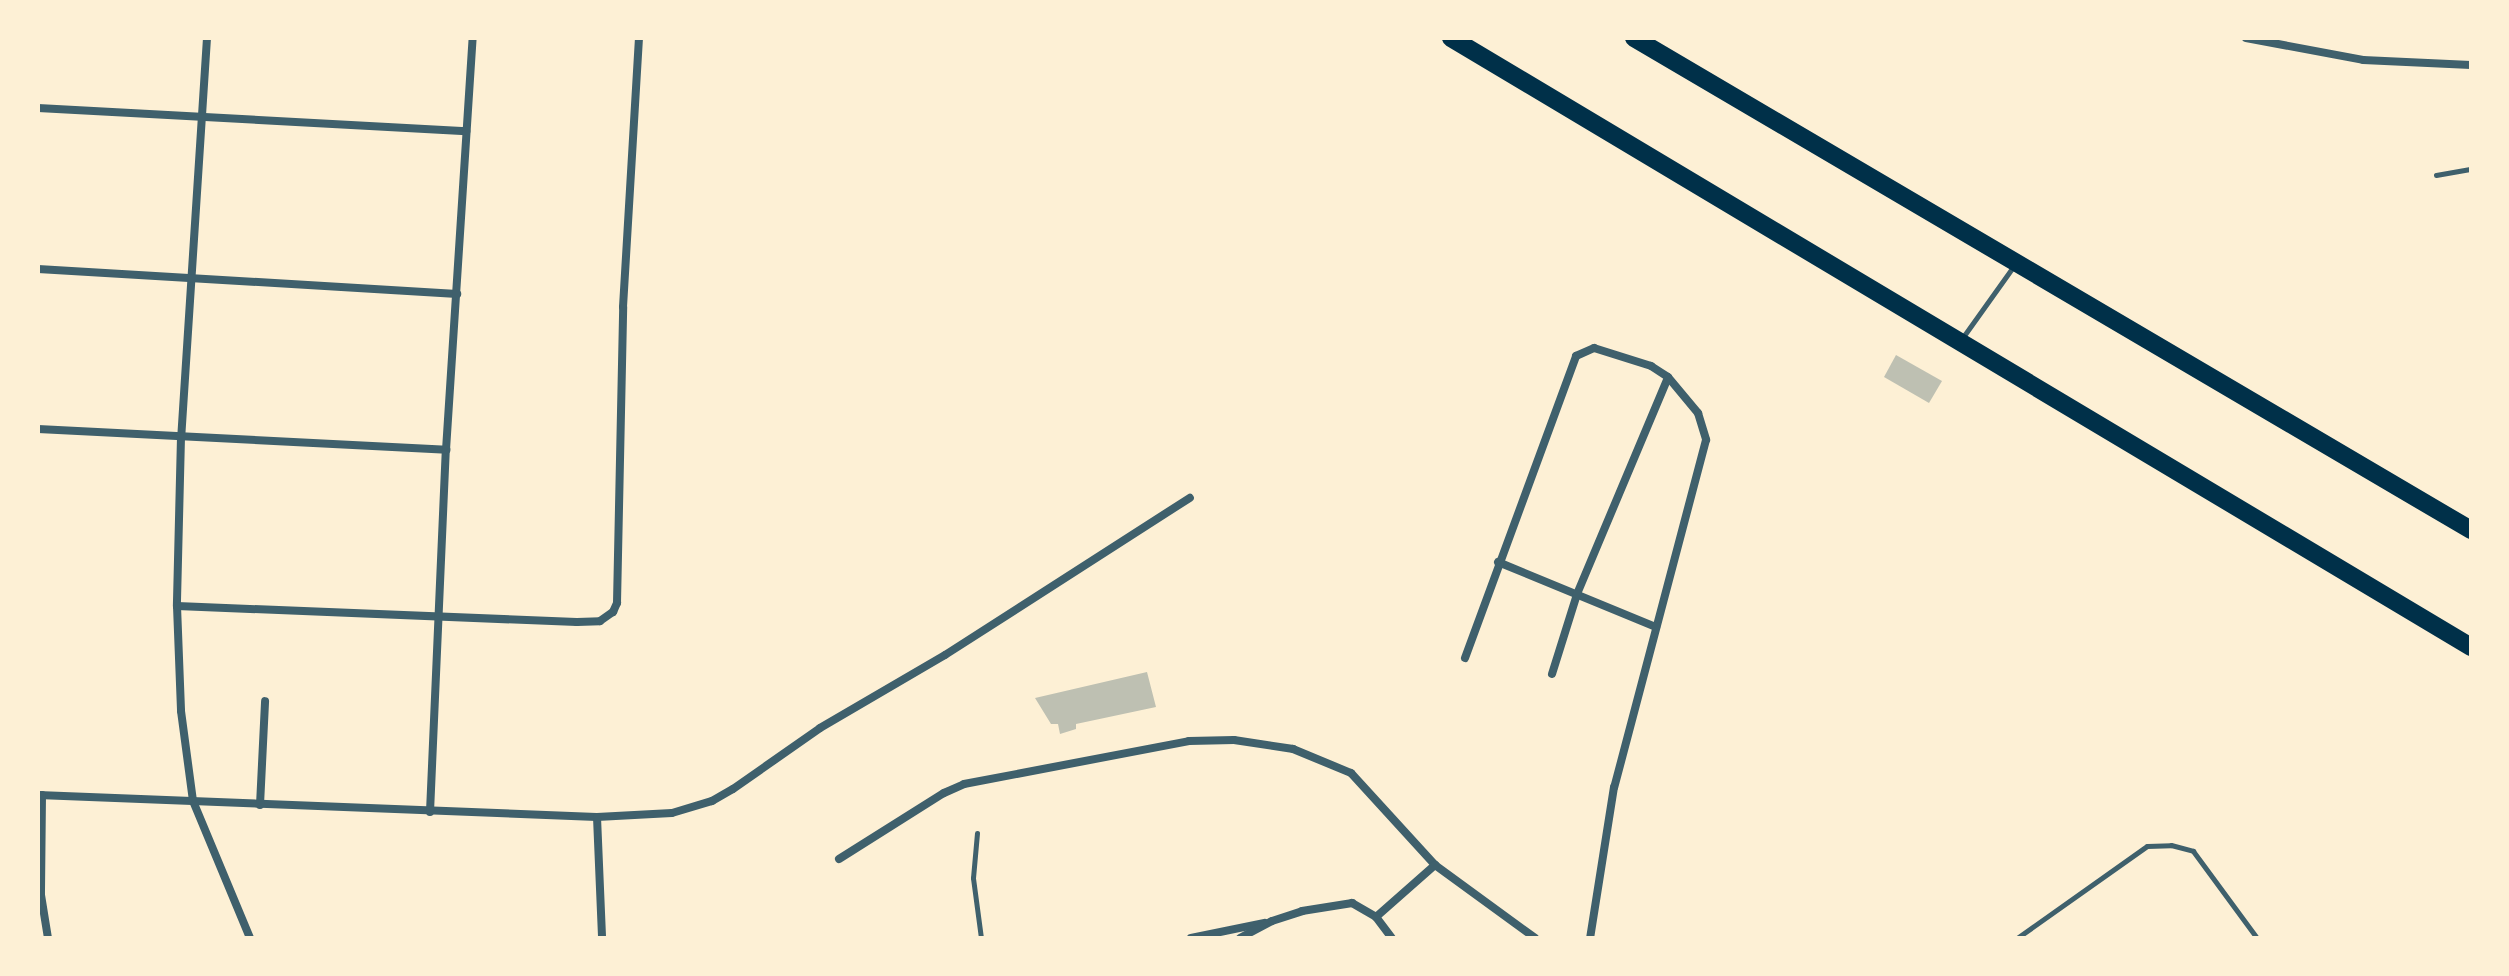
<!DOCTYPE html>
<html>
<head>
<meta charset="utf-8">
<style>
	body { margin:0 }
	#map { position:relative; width:2509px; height:976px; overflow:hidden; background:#fdf0d5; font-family:Overpass,sans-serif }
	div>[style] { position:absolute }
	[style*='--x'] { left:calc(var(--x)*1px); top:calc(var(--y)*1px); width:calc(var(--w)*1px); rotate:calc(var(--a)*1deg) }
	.building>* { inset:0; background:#bec0b2 }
	.service>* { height:5px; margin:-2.5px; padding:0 2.5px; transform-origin:2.5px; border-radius:2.5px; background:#3f606c }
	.minor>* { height:8px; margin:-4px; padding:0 4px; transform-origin:4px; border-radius:4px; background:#3f606c }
	.motorway>* { height:18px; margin:-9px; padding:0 9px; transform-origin:9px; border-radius:9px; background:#003049 }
	span { translate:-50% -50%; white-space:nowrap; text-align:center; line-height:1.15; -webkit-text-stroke:8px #fdf0d5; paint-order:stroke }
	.frame { position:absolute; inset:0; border:40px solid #fdf0d5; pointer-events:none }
</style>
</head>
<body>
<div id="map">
	<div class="building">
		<i style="clip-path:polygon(1896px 355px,1942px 381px,1929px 403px,1884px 377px)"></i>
		<i style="clip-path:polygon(1147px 672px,1156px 707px,1076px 724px,1076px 729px,1060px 734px,1058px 724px,1051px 724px,1035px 698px)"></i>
	</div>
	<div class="service">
		<i style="--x:2436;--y:175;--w:36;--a:-10"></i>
		<i style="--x:1963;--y:337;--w:86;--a:-54.5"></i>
		<i style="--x:977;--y:833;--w:45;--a:95.1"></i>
		<i style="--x:973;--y:878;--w:61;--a:82.4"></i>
		<i style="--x:2017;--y:938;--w:159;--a:-35.3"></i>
		<i style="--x:2147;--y:846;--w:24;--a:-2"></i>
		<i style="--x:2171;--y:845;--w:23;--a:15"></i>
		<i style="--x:2193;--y:851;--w:108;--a:53.7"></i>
	</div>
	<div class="minor">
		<i style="--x:207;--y:38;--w:400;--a:93.7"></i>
		<i style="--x:181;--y:437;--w:169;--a:91.4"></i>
		<i style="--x:177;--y:606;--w:105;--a:87.8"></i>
		<i style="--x:181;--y:711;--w:91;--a:82.4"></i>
		<i style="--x:193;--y:801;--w:148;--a:67.4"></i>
		<i style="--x:2246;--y:38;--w:119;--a:10.6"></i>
		<i style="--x:2363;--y:60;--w:108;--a:2.7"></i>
		<i style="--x:38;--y:108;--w:429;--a:3.1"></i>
		<i style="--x:38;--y:269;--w:420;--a:3.4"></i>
		<i style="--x:38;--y:429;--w:409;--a:2.9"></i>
		<i style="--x:1498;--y:562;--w:171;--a:22.4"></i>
		<i style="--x:177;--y:606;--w:400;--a:2.3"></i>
		<i style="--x:577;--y:622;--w:23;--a:-2"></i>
		<i style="--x:600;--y:621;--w:16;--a:-35"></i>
		<i style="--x:613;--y:612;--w:10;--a:-66"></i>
		<i style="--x:617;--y:603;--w:296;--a:-88.8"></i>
		<i style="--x:623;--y:307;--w:269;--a:-86.6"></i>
		<i style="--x:1465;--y:658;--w:322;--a:-69.8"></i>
		<i style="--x:1576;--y:356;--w:20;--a:-24"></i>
		<i style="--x:1594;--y:348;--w:60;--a:17.5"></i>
		<i style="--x:1651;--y:366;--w:20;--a:33"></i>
		<i style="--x:1668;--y:377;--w:47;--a:50.2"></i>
		<i style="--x:1698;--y:413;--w:28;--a:73"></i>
		<i style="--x:1706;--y:440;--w:359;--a:104.8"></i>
		<i style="--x:1614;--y:787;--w:153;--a:99"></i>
		<i style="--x:1552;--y:674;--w:84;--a:-72.6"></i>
		<i style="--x:1577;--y:594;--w:235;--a:-67.2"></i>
		<i style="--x:38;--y:795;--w:559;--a:2.25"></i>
		<i style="--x:597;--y:817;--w:75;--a:-3.1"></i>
		<i style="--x:672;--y:813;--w:42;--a:-16.7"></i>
		<i style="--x:712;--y:801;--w:24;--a:-30"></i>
		<i style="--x:733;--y:789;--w:106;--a:-35"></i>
		<i style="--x:820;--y:728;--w:145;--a:-30.3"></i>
		<i style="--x:945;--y:655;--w:291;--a:-32.7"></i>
		<i style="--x:42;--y:795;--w:100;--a:90.6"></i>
		<i style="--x:41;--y:895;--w:44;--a:80.8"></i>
		<i style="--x:260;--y:805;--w:104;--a:-87.2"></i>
		<i style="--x:430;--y:812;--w:362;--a:-87.5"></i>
		<i style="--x:446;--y:450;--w:413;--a:-86.3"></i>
		<i style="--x:597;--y:817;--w:121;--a:87.6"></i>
		<i style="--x:839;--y:859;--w:124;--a:-32.2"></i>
		<i style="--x:944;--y:793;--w:22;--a:-24"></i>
		<i style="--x:964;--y:784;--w:229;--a:-10.8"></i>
		<i style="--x:1189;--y:741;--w:45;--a:-1.3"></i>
		<i style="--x:1234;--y:740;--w:60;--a:8.7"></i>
		<i style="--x:1293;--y:749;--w:63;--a:22.5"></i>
		<i style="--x:1351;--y:773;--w:125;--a:47.6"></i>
		<i style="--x:1435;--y:865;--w:124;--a:36.1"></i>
		<i style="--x:1376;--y:917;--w:79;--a:-41.4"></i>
		<i style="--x:1191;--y:938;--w:75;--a:-11.6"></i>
		<i style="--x:1240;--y:938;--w:36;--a:-28"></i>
		<i style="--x:1272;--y:921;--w:32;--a:-18"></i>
		<i style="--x:1302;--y:911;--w:51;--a:-9.1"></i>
		<i style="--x:1352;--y:903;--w:28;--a:30"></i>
		<i style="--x:1376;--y:917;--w:26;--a:53"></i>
	</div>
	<div class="motorway">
		<i style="--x:1451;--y:38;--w:1188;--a:30.84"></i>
		<i style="--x:1634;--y:38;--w:971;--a:30.45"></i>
	</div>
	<div class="frame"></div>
</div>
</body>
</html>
